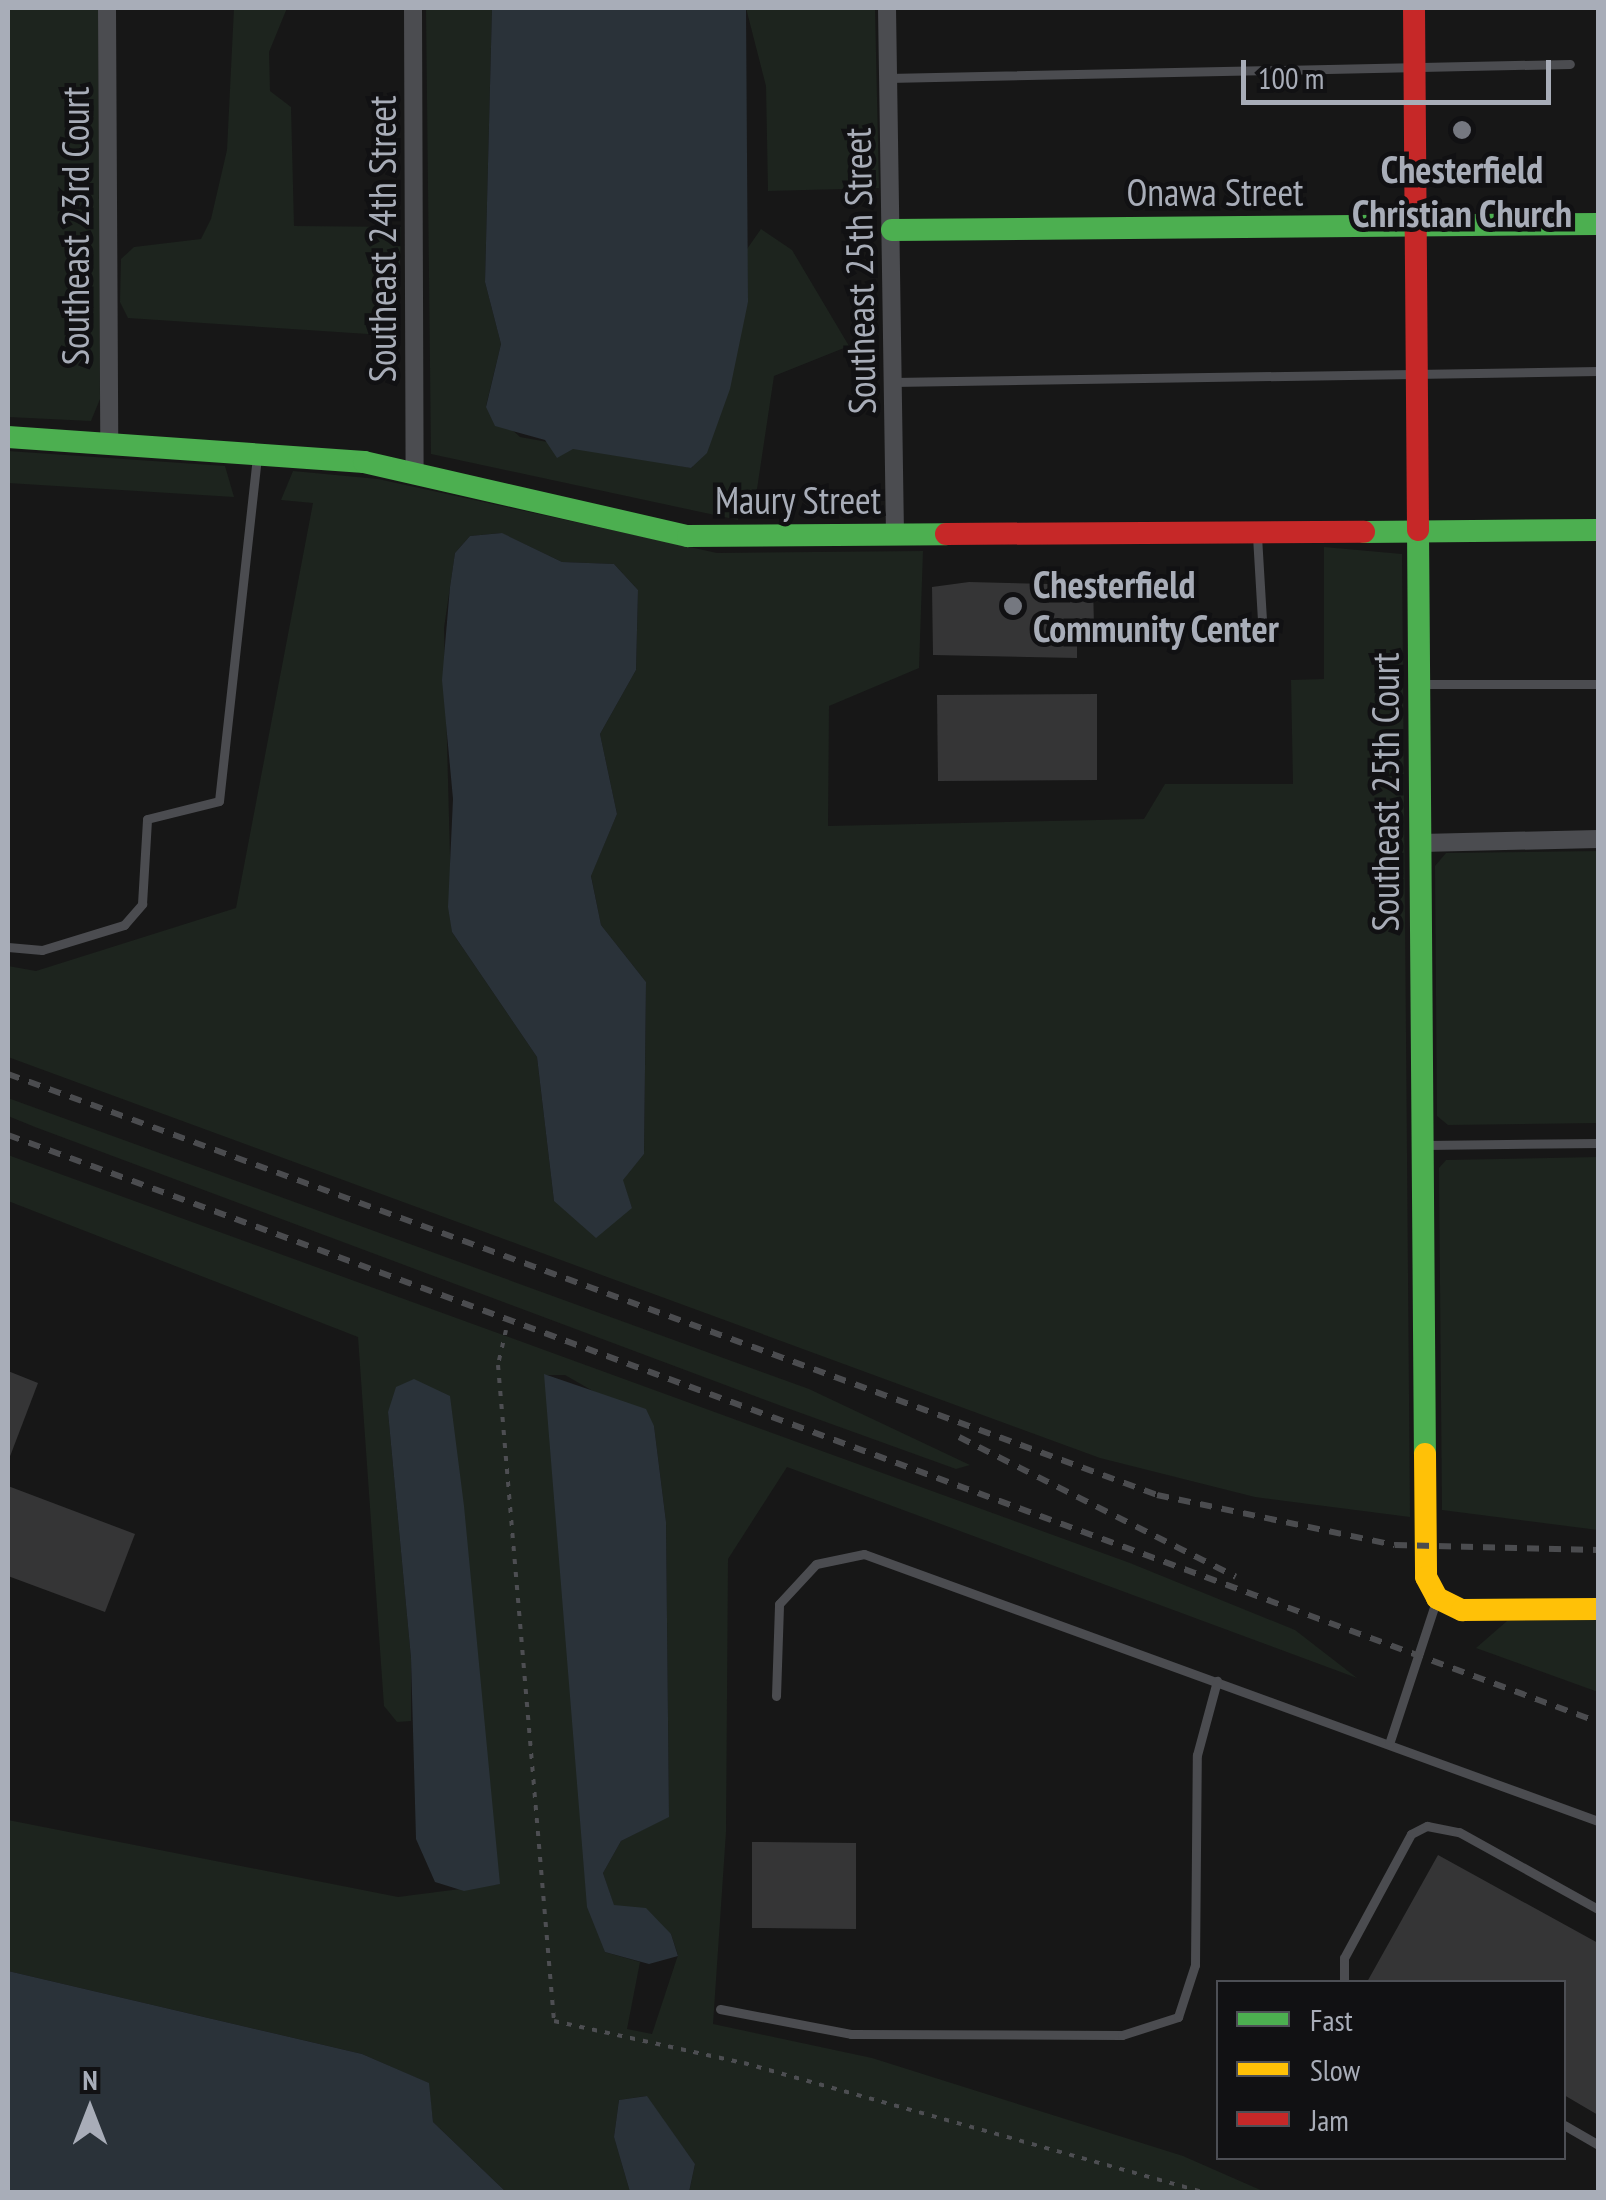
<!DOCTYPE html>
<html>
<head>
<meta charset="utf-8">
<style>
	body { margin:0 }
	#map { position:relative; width:1606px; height:2200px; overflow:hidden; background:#171717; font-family:"PT Sans Narrow",sans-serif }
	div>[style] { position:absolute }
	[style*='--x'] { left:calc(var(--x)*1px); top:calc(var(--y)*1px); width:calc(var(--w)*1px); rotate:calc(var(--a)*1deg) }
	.green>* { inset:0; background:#1d241e }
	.water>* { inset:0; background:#2a3239 }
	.building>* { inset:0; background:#353536 }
	.path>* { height:4px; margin-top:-2px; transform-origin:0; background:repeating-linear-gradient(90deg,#4d4e52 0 5px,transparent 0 13px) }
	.lane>* { height:9px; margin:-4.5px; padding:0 4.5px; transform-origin:4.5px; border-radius:4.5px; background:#4b4c50 }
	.street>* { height:18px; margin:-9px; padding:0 9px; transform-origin:9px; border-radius:9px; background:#4b4c50 }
	.fast>* { height:22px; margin:-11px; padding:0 11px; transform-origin:11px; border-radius:11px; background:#4caf50 }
	.slow>* { height:22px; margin:-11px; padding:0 11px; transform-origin:11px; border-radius:11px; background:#ffc107 }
	.jam>* { height:22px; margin:-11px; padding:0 11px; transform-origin:11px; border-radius:11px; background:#c62828 }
	.rail>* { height:6px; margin-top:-3px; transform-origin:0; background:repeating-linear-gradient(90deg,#4b4c4f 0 12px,transparent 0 22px) }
	.dots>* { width:28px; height:28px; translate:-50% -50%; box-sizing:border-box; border:5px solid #111113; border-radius:50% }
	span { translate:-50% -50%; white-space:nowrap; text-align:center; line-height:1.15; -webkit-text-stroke:9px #111113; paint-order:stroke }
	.poi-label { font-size:38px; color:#a8adb8; font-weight:700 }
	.left { translate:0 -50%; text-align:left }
	.street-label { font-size:38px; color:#a8adb8 }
	.frame { position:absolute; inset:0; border:10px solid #a8adb8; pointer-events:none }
	.legend { position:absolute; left:1216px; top:1980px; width:350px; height:180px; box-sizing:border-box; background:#111113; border:2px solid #4d4f55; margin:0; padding:12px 18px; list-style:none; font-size:30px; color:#a8adb8 }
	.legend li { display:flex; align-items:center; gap:20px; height:50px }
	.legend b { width:50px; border:2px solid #4d4f55 }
	.north { position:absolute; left:40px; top:2060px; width:100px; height:100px; -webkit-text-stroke:8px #111113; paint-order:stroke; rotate:0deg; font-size:28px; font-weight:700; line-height:40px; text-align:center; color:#a8adb8 }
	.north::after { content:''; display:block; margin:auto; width:35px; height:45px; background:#a8adb8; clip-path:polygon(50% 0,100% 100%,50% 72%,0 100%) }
	.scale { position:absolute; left:1241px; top:60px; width:310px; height:45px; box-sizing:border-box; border:5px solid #a8adb8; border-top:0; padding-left:12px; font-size:30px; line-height:35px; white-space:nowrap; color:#a8adb8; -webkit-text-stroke:8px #111113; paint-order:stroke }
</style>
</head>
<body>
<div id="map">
	<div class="green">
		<i style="clip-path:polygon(8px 8px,98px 8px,100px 399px,91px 421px,8px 417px)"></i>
		<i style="clip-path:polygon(234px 8px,287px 8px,269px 52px,270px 91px,291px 107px,294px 226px,401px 227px,398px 336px,128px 318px,120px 302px,121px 259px,134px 247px,201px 239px,211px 219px,227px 150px)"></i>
		<i style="clip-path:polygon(426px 8px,492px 8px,485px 282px,501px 344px,486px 406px,520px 437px,692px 468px,748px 302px,747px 249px,761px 229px,792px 250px,849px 346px,774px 376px,757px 489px,739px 503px,738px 520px,431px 454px)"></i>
		<i style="clip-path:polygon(746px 8px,875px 8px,879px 188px,768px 191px,766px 86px)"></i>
		<i style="clip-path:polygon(8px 451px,225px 466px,234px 497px,8px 483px)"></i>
		<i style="clip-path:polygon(evenodd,293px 471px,378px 479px,717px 553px,923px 551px,919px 668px,829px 706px,828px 826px,1144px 819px,1165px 784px,1293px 784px,1291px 680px,1324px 679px,1324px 547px,1402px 554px,1410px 1517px,1255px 1497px,1100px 1458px,8px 1057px,8px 966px,36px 971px,236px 908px,313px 503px,281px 500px,293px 471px,501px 533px,562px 562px,614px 564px,638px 590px,636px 670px,600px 734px,617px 814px,591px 875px,601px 925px,646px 982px,644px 1154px,622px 1180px,632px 1208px,554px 1201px,537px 1057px,452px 932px,444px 628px,455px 553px,470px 536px,501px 533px)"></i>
		<i style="clip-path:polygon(1598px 851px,1598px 1123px,1448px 1125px,1437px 1116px,1435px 866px,1446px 853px)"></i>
		<i style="clip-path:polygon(8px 1098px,809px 1389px,970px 1465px,956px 1469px,787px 1408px,35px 1127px,8px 1116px)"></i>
		<i style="clip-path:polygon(evenodd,8px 1155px,1130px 1563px,1295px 1630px,1357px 1678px,787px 1467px,728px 1559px,726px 1832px,713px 2024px,872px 2058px,1183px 2156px,1265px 2192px,689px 2192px,695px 2164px,646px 2096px,619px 2100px,614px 2137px,630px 2192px,506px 2192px,433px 2122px,428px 2083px,362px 2054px,8px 1971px,8px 1820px,398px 1897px,499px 1884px,449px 1396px,388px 1412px,411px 1658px,411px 1721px,397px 1722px,384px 1706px,358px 1337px,8px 1201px,8px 1155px,545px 1375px,565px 1375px,654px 1426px,666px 1522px,669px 1816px,621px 1841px,603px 1873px,614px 1906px,671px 1934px,678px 1955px,652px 2034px,627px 2029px,640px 1962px,605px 1952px,545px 1375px)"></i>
		<i style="clip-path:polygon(1598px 1157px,1598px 1530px,1442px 1510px,1439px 1168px,1446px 1160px)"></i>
		<i style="clip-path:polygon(1598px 1620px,1598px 1692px,1476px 1648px,1507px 1621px)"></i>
	</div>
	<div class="water">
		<i style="clip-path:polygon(492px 8px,746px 8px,748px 302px,730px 389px,707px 453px,691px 468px,573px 449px,557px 458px,545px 440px,495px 426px,486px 407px,501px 344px,485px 282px)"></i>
		<i style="clip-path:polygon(502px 533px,562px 562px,614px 564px,638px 590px,636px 670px,600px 734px,617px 814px,591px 876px,601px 925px,646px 982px,644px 1154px,623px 1180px,632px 1208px,596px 1238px,554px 1201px,537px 1057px,452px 932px,448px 907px,453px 799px,442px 680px,450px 587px,455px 553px,470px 536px)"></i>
		<i style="clip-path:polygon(544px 1374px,646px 1409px,654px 1426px,666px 1522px,669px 1817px,621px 1841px,603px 1873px,614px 1905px,646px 1908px,671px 1934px,678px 1956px,649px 1964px,605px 1952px,587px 1907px)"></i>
		<i style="clip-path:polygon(414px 1379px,450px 1396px,464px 1506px,500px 1884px,464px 1891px,435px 1882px,416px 1839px,411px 1658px,388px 1412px,396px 1387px)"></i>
		<i style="clip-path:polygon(8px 1971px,362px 2054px,429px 2083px,433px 2122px,506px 2192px,8px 2192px)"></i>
		<i style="clip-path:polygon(647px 2096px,695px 2164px,689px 2192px,630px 2192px,614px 2137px,619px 2100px)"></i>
	</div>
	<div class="building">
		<i style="clip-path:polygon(969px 582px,1093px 585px,1094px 626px,1077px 627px,1077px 658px,933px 655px,932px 587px)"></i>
		<i style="clip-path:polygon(1097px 694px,1097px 780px,938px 781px,937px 695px)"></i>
		<i style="clip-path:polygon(8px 1371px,38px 1383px,9px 1459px,8px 1459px)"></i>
		<i style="clip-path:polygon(8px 1486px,135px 1534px,105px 1612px,8px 1576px)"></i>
		<i style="clip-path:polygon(752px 1842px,856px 1843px,856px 1929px,752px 1928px)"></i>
		<i style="clip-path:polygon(1438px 1855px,1598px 1943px,1598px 2115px,1564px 2095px,1564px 1982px,1367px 1982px)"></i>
	</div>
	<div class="path">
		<i style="--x:506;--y:1330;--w:36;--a:103"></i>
		<i style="--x:498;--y:1365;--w:658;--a:85.12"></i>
		<i style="--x:554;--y:2021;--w:195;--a:12.5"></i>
		<i style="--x:744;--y:2063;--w:476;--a:15.7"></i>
	</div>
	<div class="lane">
		<i style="--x:888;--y:78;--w:682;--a:-1.18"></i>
		<i style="--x:893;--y:382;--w:705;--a:-0.89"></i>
		<i style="--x:1257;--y:536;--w:102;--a:86.6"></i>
		<i style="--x:1422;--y:684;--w:176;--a:0"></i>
		<i style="--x:8;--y:947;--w:34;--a:5"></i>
		<i style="--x:42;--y:950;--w:86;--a:-17"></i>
		<i style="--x:124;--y:925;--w:28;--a:-49"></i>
		<i style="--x:142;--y:904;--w:85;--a:-86.6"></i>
		<i style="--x:147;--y:819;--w:74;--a:-14"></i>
		<i style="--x:219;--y:801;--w:346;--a:-83.7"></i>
		<i style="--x:1426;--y:1145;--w:172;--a:-0.7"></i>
		<i style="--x:776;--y:1696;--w:92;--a:-88.1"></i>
		<i style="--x:779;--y:1604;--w:54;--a:-47.2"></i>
		<i style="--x:816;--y:1564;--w:49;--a:-11.8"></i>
		<i style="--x:864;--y:1554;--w:781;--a:19.99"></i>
		<i style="--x:1389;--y:1744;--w:151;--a:-71.8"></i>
		<i style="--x:1344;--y:1982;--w:24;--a:-90"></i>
		<i style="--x:1344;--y:1958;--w:141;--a:-61.6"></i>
		<i style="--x:1411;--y:1834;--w:18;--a:-27"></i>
		<i style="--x:1427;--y:1826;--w:33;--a:11"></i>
		<i style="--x:1459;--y:1832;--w:159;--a:29"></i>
		<i style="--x:720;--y:2009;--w:133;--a:10.8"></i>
		<i style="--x:851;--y:2034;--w:271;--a:0.2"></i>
		<i style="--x:1122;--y:2035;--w:59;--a:-17.8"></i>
		<i style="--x:1178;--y:2017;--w:55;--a:-71.9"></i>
		<i style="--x:1195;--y:1965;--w:210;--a:-89.5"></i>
		<i style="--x:1197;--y:1755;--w:77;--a:-74.9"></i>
		<i style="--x:1564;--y:2125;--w:39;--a:30"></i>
	</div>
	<div class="street">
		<i style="--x:107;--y:8;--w:437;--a:89.7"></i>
		<i style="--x:413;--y:8;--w:463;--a:89.8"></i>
		<i style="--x:887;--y:8;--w:526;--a:89.13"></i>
		<i style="--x:1421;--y:843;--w:177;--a:-1.3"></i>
	</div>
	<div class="fast">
		<i style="--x:892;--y:230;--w:706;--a:-0.49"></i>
		<i style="--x:8;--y:437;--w:357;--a:4"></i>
		<i style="--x:364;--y:462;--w:332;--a:12.9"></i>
		<i style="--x:688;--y:536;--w:258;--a:-0.4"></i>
		<i style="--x:1418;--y:530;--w:924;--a:89.57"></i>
		<i style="--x:1364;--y:532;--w:234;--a:-0.5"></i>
	</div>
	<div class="slow">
		<i style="--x:1425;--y:1454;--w:123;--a:89.5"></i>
		<i style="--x:1426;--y:1577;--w:24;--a:62"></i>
		<i style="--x:1437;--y:1598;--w:28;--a:26"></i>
		<i style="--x:1462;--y:1610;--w:136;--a:-0.4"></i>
	</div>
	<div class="jam">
		<i style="--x:1414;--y:8;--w:522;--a:89.56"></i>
		<i style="--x:946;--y:534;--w:418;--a:-0.3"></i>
	</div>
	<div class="rail">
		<i style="--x:8;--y:1074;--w:1224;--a:20.12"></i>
		<i style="--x:1157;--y:1495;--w:243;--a:11.9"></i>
		<i style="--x:1395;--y:1545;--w:203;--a:1.4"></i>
		<i style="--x:8;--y:1135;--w:1695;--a:20.26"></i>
		<i style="--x:959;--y:1437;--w:310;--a:26.8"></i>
	</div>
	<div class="dots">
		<i style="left:1462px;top:130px;background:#757880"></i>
		<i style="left:1013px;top:606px;background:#757880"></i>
	</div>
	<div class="poi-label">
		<span style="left:1462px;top:191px">Chesterfield<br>Christian Church</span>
		<span class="left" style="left:1033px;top:606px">Chesterfield<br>Community Center</span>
	</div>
	<div class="street-label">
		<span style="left:1215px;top:192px">Onawa Street</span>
		<span style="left:75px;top:226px;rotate:-90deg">Southeast 23rd Court</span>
		<span style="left:382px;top:239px;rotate:-90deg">Southeast 24th Street</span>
		<span style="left:859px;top:271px;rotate:-91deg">Southeast 25th Street</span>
		<span style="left:798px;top:500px">Maury Street</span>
		<span style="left:1385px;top:792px;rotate:-90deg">Southeast 25th Court</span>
	</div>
	<div class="frame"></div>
	<ul class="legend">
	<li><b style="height:12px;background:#4caf50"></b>Fast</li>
	<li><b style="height:12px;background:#ffc107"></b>Slow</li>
	<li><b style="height:12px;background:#c62828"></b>Jam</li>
	</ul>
	<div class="north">N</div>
	<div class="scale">100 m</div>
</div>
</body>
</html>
